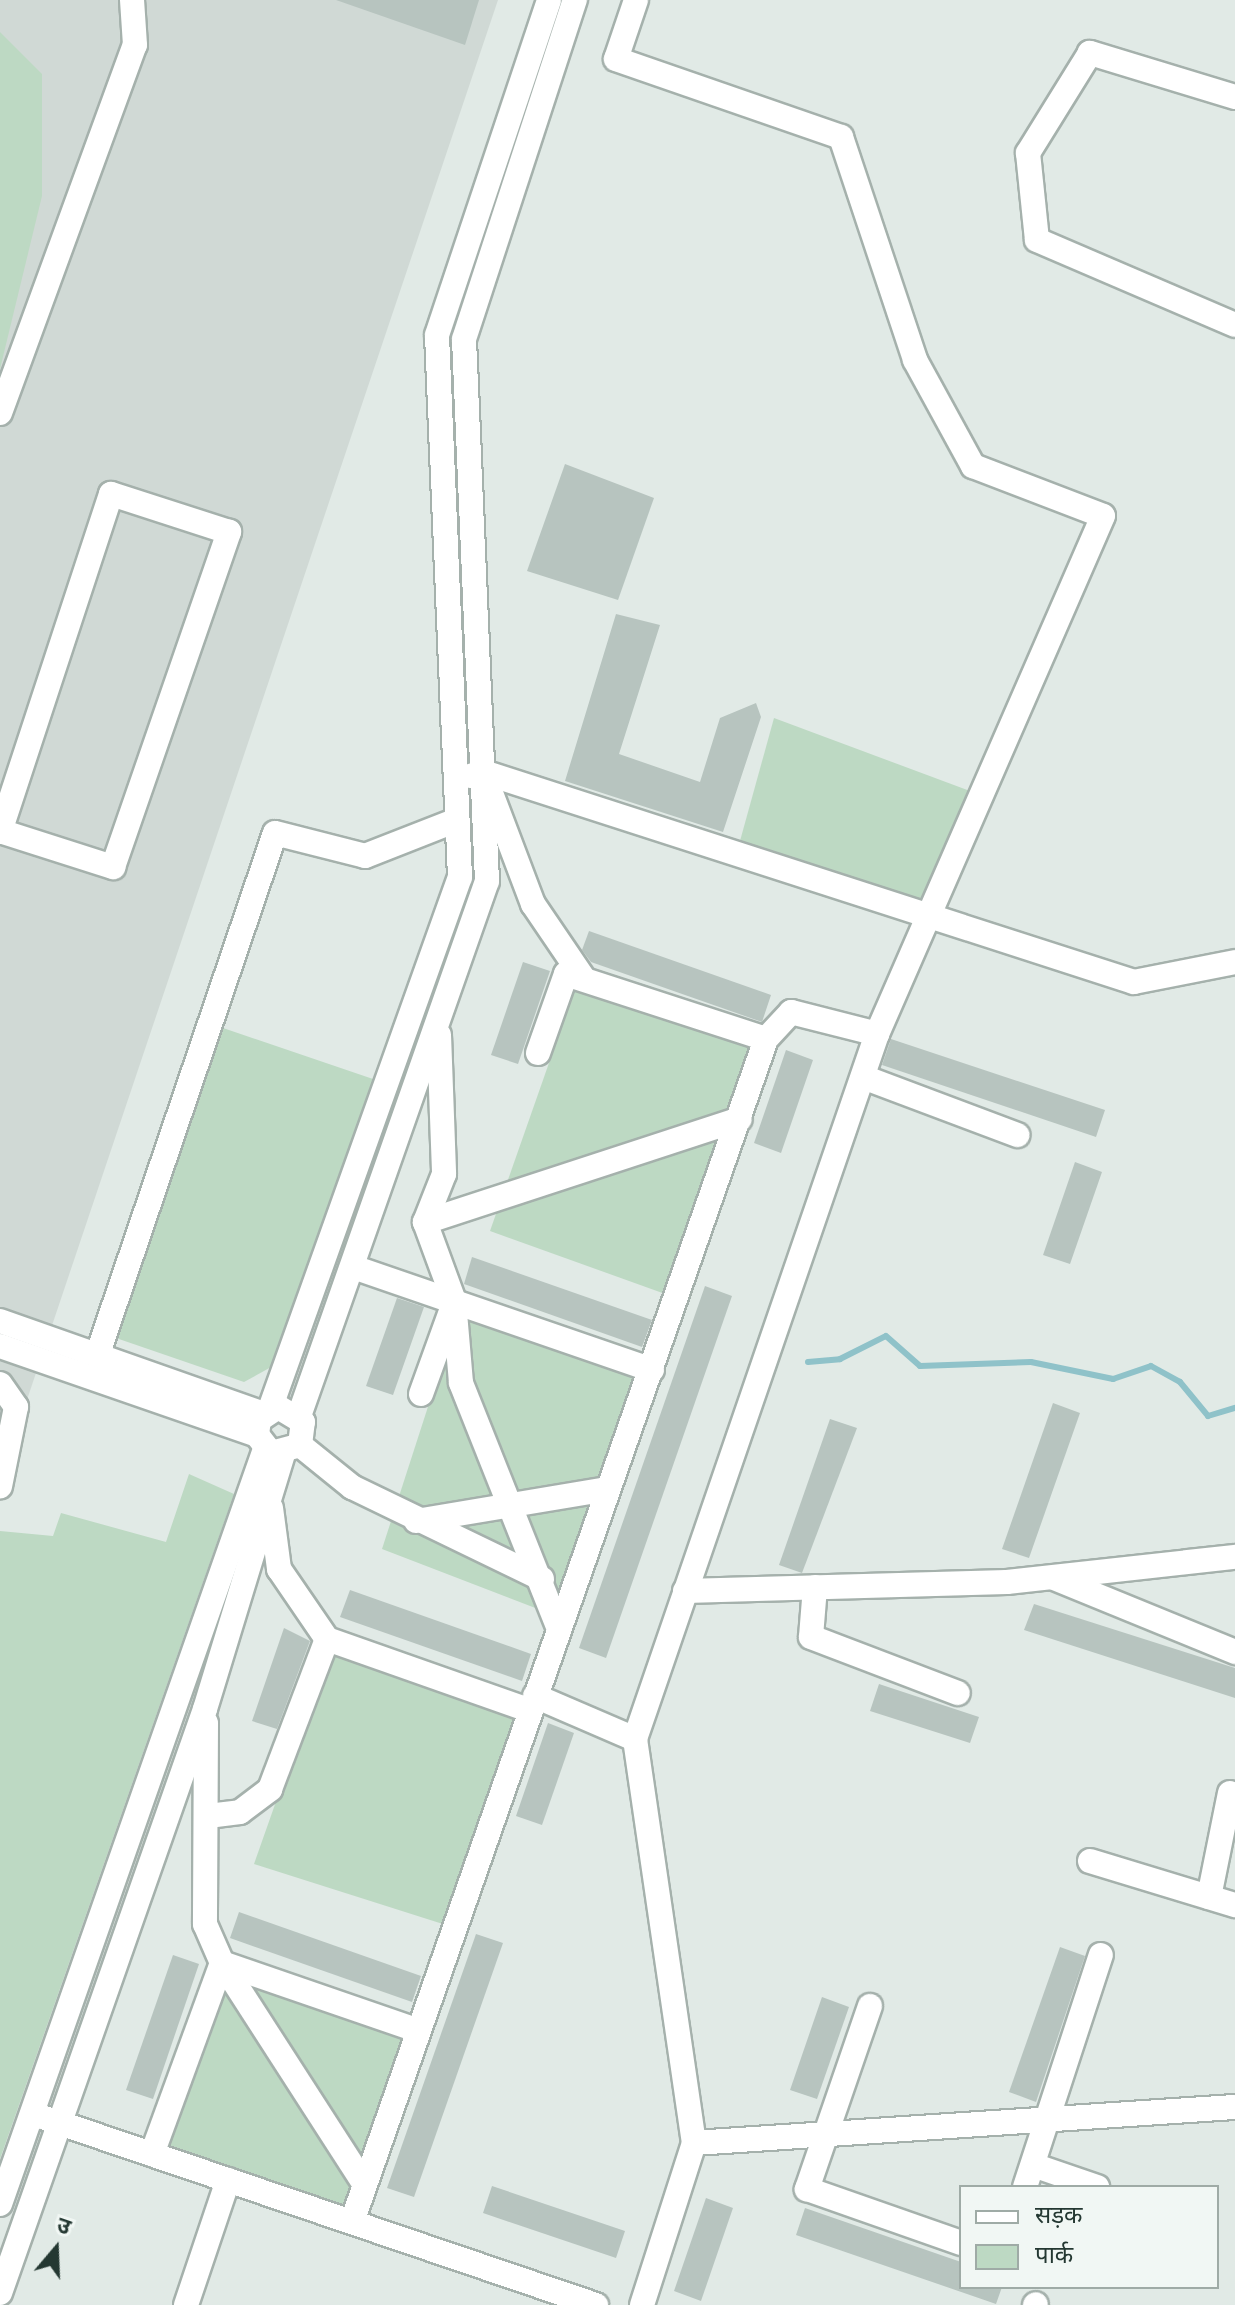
<!DOCTYPE html>
<html>
<head>
<meta charset="utf-8">
<style>
	body { margin:0 }
	#map { position:relative; width:1235px; height:2305px; overflow:hidden; background:#e1eae6; font-family:"DejaVu Sans","Noto Sans Devanagari",sans-serif }
	div>[style] { position:absolute }
	[style*='--x'] { left:calc(var(--x)*1px); top:calc(var(--y)*1px); width:calc(var(--w)*1px); rotate:calc(var(--a)*1deg) }
	.built>* { inset:0; background:#d0d9d5 }
	.green>* { inset:0; background:#bdd9c3 }
	.stream>* { height:6px; margin:-3px; padding:0 3px; transform-origin:3px; border-radius:3px; background:#8fc2c9 }
	.building>* { inset:0; background:#b7c4bf }
	.roads { filter:drop-shadow(2px 0 #a5b1ac) drop-shadow(-2px 0 #a5b1ac) drop-shadow(0 2px #a5b1ac) drop-shadow(0 -2px #a5b1ac) }
	.minor>* { height:24px; margin:-12px; padding:0 12px; transform-origin:12px; border-radius:12px; background:#fff }
	span { translate:-50% -50%; white-space:nowrap; text-align:center; line-height:1.15; -webkit-text-stroke:6px #f1f7f4; paint-order:stroke }
	.legend { position:absolute; left:959px; top:2185px; width:260px; height:104px; box-sizing:border-box; background:#f1f7f4; border:2px solid #9faba6; margin:0; padding:10px 14px; list-style:none; font-size:24px; color:#243832 }
	.legend li { display:flex; align-items:center; gap:16px; height:40px }
	.legend b { width:40px; border:2px solid #9faba6 }
	.north { position:absolute; left:16px; top:2209px; width:80px; height:80px; -webkit-text-stroke:6px #f1f7f4; paint-order:stroke; rotate:19deg; font-size:22px; font-weight:700; line-height:32px; text-align:center; color:#243832 }
	.north::after { content:''; display:block; margin:auto; width:28px; height:36px; background:#243832; clip-path:polygon(50% 0,100% 100%,50% 72%,0 100%) }
</style>
</head>
<body>
<div id="map">
	<div class="built">
		<i style="clip-path:polygon(0 0,498px 0,0 1480px)"></i>
	</div>
	<div class="green">
		<i style="clip-path:polygon(0 32px,42px 74px,42px 196px,0 369px)"></i>
		<i style="clip-path:polygon(774px 718px,970px 791px,919px 904px,740px 841px)"></i>
		<i style="clip-path:polygon(576px 986px,755px 1045px,668px 1295px,490px 1231px)"></i>
		<i style="clip-path:polygon(223px 1028px,373px 1079px,273px 1366px,244px 1382px,116px 1338px)"></i>
		<i style="clip-path:polygon(457px 1317px,635px 1372px,551px 1614px,382px 1549px)"></i>
		<i style="clip-path:polygon(189px 1474px,234px 1494px,0 2159px,0 1531px,53px 1536px,61px 1513px,166px 1542px)"></i>
		<i style="clip-path:polygon(329px 1651px,518px 1711px,446px 1925px,254px 1864px)"></i>
		<i style="clip-path:polygon(226px 1972px,408px 2030px,347px 2210px,164px 2147px)"></i>
	</div>
	<div class="stream">
		<i style="--x:808;--y:1362;--w:32;--a:-5"></i>
		<i style="--x:840;--y:1359;--w:51;--a:-26.6"></i>
		<i style="--x:886;--y:1336;--w:45;--a:41.4"></i>
		<i style="--x:920;--y:1366;--w:111;--a:-2.1"></i>
		<i style="--x:1031;--y:1362;--w:84;--a:11.7"></i>
		<i style="--x:1113;--y:1379;--w:40;--a:-18.9"></i>
		<i style="--x:1151;--y:1366;--w:33;--a:29"></i>
		<i style="--x:1180;--y:1382;--w:44;--a:50.5"></i>
		<i style="--x:1208;--y:1416;--w:28;--a:-17"></i>
	</div>
	<div class="building">
		<i style="clip-path:polygon(336px 0,479px 0,465px 45px)"></i>
		<i style="clip-path:polygon(565px 464px,654px 498px,618px 600px,527px 571px)"></i>
		<i style="clip-path:polygon(616px 614px,660px 625px,619px 754px,700px 782px,720px 718px,756px 703px,761px 717px,723px 832px,565px 781px)"></i>
		<i style="clip-path:polygon(589px 931px,771px 995px,762px 1022px,591px 962px,582px 950px)"></i>
		<i style="clip-path:polygon(523px 962px,550px 971px,518px 1064px,491px 1055px)"></i>
		<i style="clip-path:polygon(891px 1039px,1105px 1110px,1096px 1137px,882px 1065px)"></i>
		<i style="clip-path:polygon(786px 1050px,813px 1060px,781px 1153px,754px 1143px)"></i>
		<i style="clip-path:polygon(1075px 1162px,1102px 1172px,1070px 1264px,1043px 1255px)"></i>
		<i style="clip-path:polygon(472px 1257px,652px 1320px,642px 1347px,464px 1284px)"></i>
		<i style="clip-path:polygon(705px 1286px,732px 1296px,606px 1658px,579px 1648px)"></i>
		<i style="clip-path:polygon(397px 1298px,424px 1307px,393px 1395px,366px 1386px)"></i>
		<i style="clip-path:polygon(1053px 1403px,1080px 1413px,1029px 1558px,1002px 1549px)"></i>
		<i style="clip-path:polygon(830px 1419px,857px 1428px,802px 1573px,779px 1565px)"></i>
		<i style="clip-path:polygon(350px 1590px,531px 1654px,522px 1681px,340px 1617px)"></i>
		<i style="clip-path:polygon(1034px 1604px,1235px 1668px,1235px 1698px,1024px 1630px)"></i>
		<i style="clip-path:polygon(284px 1628px,310px 1641px,277px 1729px,252px 1721px)"></i>
		<i style="clip-path:polygon(879px 1684px,979px 1717px,970px 1743px,870px 1711px)"></i>
		<i style="clip-path:polygon(548px 1723px,574px 1733px,542px 1825px,516px 1816px)"></i>
		<i style="clip-path:polygon(239px 1912px,421px 1976px,412px 2002px,230px 1938px)"></i>
		<i style="clip-path:polygon(476px 1934px,503px 1943px,414px 2197px,387px 2188px)"></i>
		<i style="clip-path:polygon(1060px 1947px,1085px 1956px,1036px 2102px,1009px 2092px)"></i>
		<i style="clip-path:polygon(173px 1955px,199px 1964px,153px 2099px,126px 2090px)"></i>
		<i style="clip-path:polygon(822px 1997px,849px 2007px,817px 2099px,790px 2090px)"></i>
		<i style="clip-path:polygon(492px 2186px,625px 2231px,616px 2258px,483px 2213px)"></i>
		<i style="clip-path:polygon(706px 2198px,733px 2208px,701px 2301px,674px 2291px)"></i>
		<i style="clip-path:polygon(805px 2208px,961px 2262px,961px 2287px,1002px 2287px,996px 2304px,796px 2235px)"></i>
	</div>
	<div class="roads">
		<div class="minor">
			<i style="--x:636;--y:0;--w:62;--a:108.7"></i>
			<i style="--x:616;--y:59;--w:238;--a:19.1"></i>
			<i style="--x:841;--y:137;--w:235;--a:71.6"></i>
			<i style="--x:915;--y:360;--w:121;--a:61.3"></i>
			<i style="--x:973;--y:466;--w:139;--a:21"></i>
			<i style="--x:1103;--y:516;--w:565;--a:113.57"></i>
			<i style="--x:877;--y:1034;--w:745;--a:108.95"></i>
			<i style="--x:635;--y:1739;--w:408;--a:81.7"></i>
			<i style="--x:694;--y:2143;--w:170;--a:107.8"></i>
			<i style="--x:1235;--y:97;--w:152;--a:-163.1"></i>
			<i style="--x:1090;--y:53;--w:118;--a:121.8"></i>
			<i style="--x:1028;--y:153;--w:87;--a:84.1"></i>
			<i style="--x:1037;--y:240;--w:215;--a:23.2"></i>
			<i style="--x:0;--y:413;--w:392;--a:-69.9"></i>
			<i style="--x:135;--y:45;--w:45;--a:-93.8"></i>
			<i style="--x:470;--y:776;--w:14;--a:-17"></i>
			<i style="--x:483;--y:772;--w:684;--a:17.88"></i>
			<i style="--x:1134;--y:982;--w:103;--a:-11.2"></i>
			<i style="--x:491;--y:793;--w:119;--a:69.3"></i>
			<i style="--x:533;--y:904;--w:91;--a:55.8"></i>
			<i style="--x:0;--y:831;--w:119;--a:17.7"></i>
			<i style="--x:113;--y:867;--w:355;--a:-70.9"></i>
			<i style="--x:229;--y:532;--w:124;--a:-162.1"></i>
			<i style="--x:111;--y:494;--w:355;--a:108.2"></i>
			<i style="--x:0;--y:831;--w:1;--a:90"></i>
			<i style="--x:439;--y:1035;--w:139;--a:87.9"></i>
			<i style="--x:444;--y:1174;--w:52;--a:111.6"></i>
			<i style="--x:425;--y:1222;--w:84;--a:69.8"></i>
			<i style="--x:454;--y:1301;--w:82;--a:85.1"></i>
			<i style="--x:461;--y:1383;--w:265;--a:68.3"></i>
			<i style="--x:538;--y:1053;--w:84;--a:-70.5"></i>
			<i style="--x:566;--y:974;--w:210;--a:18"></i>
			<i style="--x:863;--y:1077;--w:165;--a:20.6"></i>
			<i style="--x:425;--y:1222;--w:331;--a:-18.1"></i>
			<i style="--x:356;--y:1268;--w:313;--a:19"></i>
			<i style="--x:0;--y:1321;--w:280;--a:19.4"></i>
			<i style="--x:0;--y:1346;--w:272;--a:19.1"></i>
			<i style="--x:257;--y:1435;--w:23;--a:52"></i>
			<i style="--x:271;--y:1453;--w:30;--a:-15"></i>
			<i style="--x:300;--y:1445;--w:23;--a:-83"></i>
			<i style="--x:303;--y:1422;--w:29;--a:-149"></i>
			<i style="--x:278;--y:1407;--w:23;--a:146"></i>
			<i style="--x:259;--y:1420;--w:15;--a:98"></i>
			<i style="--x:98;--y:1353;--w:549;--a:-71.2"></i>
			<i style="--x:275;--y:833;--w:93;--a:14.3"></i>
			<i style="--x:365;--y:856;--w:99;--a:-21.4"></i>
			<i style="--x:0;--y:1384;--w:28;--a:55"></i>
			<i style="--x:16;--y:1407;--w:81;--a:101.4"></i>
			<i style="--x:421;--y:1394;--w:88;--a:-70.1"></i>
			<i style="--x:270;--y:1409;--w:565;--a:-70.35"></i>
			<i style="--x:460;--y:877;--w:542;--a:-92.43"></i>
			<i style="--x:437;--y:335;--w:353;--a:-71.5"></i>
			<i style="--x:299;--y:1416;--w:567;--a:-70.64"></i>
			<i style="--x:487;--y:881;--w:542;--a:-92.43"></i>
			<i style="--x:464;--y:339;--w:357;--a:-71.9"></i>
			<i style="--x:300;--y:1445;--w:67;--a:38.9"></i>
			<i style="--x:352;--y:1487;--w:211;--a:25.8"></i>
			<i style="--x:271;--y:1508;--w:62;--a:82.5"></i>
			<i style="--x:279;--y:1569;--w:85;--a:55.6"></i>
			<i style="--x:416;--y:1521;--w:195;--a:-9.5"></i>
			<i style="--x:1054;--y:1578;--w:196;--a:22.2"></i>
			<i style="--x:815;--y:1587;--w:50;--a:94.6"></i>
			<i style="--x:811;--y:1637;--w:157;--a:20.9"></i>
			<i style="--x:685;--y:1591;--w:322;--a:-1.6"></i>
			<i style="--x:1007;--y:1582;--w:229;--a:-6.3"></i>
			<i style="--x:535;--y:1696;--w:109;--a:23.3"></i>
			<i style="--x:206;--y:1723;--w:201;--a:90.3"></i>
			<i style="--x:205;--y:1924;--w:43;--a:66.4"></i>
			<i style="--x:222;--y:1963;--w:260;--a:57.2"></i>
			<i style="--x:208;--y:1816;--w:32;--a:-7"></i>
			<i style="--x:240;--y:1812;--w:38;--a:-37"></i>
			<i style="--x:270;--y:1789;--w:160;--a:-69.2"></i>
			<i style="--x:327;--y:1639;--w:216;--a:19.4"></i>
			<i style="--x:1090;--y:1861;--w:152;--a:16.9"></i>
			<i style="--x:1209;--y:1897;--w:106;--a:-78.6"></i>
			<i style="--x:870;--y:2006;--w:194;--a:109"></i>
			<i style="--x:807;--y:2189;--w:163;--a:19.3"></i>
			<i style="--x:45;--y:2118;--w:582;--a:18.75"></i>
			<i style="--x:694;--y:2143;--w:542;--a:-3.81"></i>
			<i style="--x:152;--y:2154;--w:203;--a:-69.9"></i>
			<i style="--x:222;--y:1963;--w:206;--a:19"></i>
			<i style="--x:1033;--y:2165;--w:68;--a:19"></i>
			<i style="--x:1025;--y:2187;--w:244;--a:-71.9"></i>
			<i style="--x:0;--y:2204;--w:800;--a:-70.66"></i>
			<i style="--x:352;--y:2222;--w:1253;--a:-70.71"></i>
			<i style="--x:766;--y:1039;--w:37;--a:-47"></i>
			<i style="--x:791;--y:1012;--w:89;--a:14.3"></i>
			<i style="--x:0;--y:2293;--w:619;--a:-70.66"></i>
			<i style="--x:205;--y:1709;--w:267;--a:-73"></i>
			<i style="--x:186;--y:2305;--w:132;--a:-71.4"></i>
			<i style="--x:1035;--y:2305;--w:1;--a:-45"></i>
		</div>
	</div>
	<ul class="legend">
	<li><b style="height:10px;background:#fff"></b>सड़क</li>
	<li><b style="height:22px;background:#bdd9c3"></b>पार्क</li>
	</ul>
	<div class="north">उ</div>
</div>
</body>
</html>
